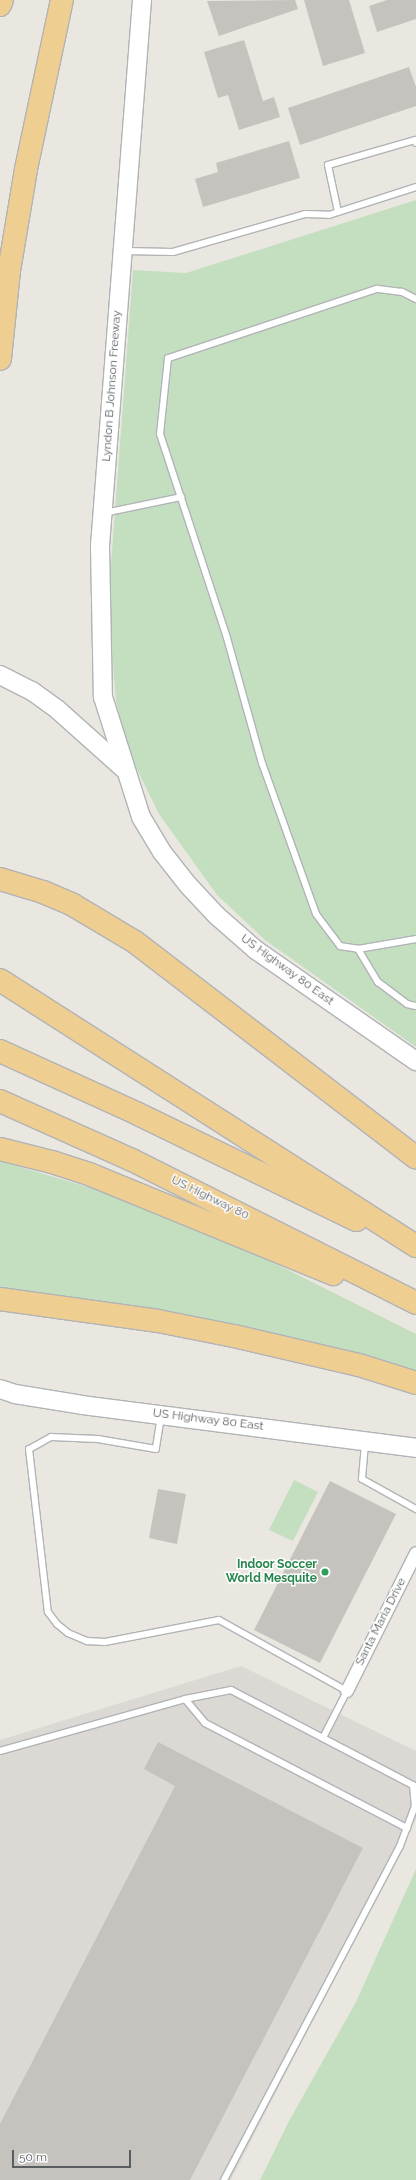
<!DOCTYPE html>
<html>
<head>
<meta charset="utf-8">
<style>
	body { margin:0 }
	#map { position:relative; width:416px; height:2180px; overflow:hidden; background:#eae7e0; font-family:Raleway,sans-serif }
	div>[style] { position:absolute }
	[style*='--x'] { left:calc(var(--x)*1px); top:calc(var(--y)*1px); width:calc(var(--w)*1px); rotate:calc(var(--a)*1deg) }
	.industrial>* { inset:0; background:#dcd9d5 }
	.green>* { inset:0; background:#c3dfbf }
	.building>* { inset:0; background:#c6c2bd }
	.roads { filter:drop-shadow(1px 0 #b1b3b7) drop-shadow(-1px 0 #b1b3b7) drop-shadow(0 1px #b1b3b7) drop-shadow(0 -1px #b1b3b7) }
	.lane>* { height:6px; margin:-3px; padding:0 3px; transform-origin:3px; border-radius:3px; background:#fff }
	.street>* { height:12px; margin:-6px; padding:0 6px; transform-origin:6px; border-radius:6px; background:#fff }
	.secondary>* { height:18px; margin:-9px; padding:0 9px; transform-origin:9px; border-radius:9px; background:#fff }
	.highway>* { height:22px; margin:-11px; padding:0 11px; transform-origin:11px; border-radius:11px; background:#efce92 }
	.dots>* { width:11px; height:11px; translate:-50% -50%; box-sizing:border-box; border:2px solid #fff; border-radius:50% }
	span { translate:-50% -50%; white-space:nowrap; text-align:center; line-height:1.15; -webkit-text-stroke:3px #fff; paint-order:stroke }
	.street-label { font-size:12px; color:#595d60 }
	.leisure-label { font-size:12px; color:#27864d; font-weight:700 }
	.right { translate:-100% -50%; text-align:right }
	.scale { position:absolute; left:12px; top:2150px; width:119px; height:18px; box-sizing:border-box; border:2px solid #595d60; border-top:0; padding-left:5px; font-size:12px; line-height:14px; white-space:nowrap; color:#595d60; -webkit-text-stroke:3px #fff; paint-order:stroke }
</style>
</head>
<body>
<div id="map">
	<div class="industrial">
		<i style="clip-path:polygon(241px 1666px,416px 1751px,416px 1819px,231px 2180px,0 2180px,0 1740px)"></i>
	</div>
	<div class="green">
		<i style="clip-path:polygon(416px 200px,416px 1047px,265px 940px,217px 895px,159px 814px,130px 755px,116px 701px,108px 605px,133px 270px,186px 273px)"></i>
		<i style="clip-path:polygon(0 1161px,108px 1193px,272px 1262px,416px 1334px,416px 1374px,334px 1347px,213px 1320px,0 1290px)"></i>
		<i style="clip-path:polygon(294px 1480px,318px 1492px,293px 1541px,269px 1530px)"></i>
		<i style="clip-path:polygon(416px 1869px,416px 2180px,260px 2180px,289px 2121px,356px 2002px)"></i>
	</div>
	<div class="building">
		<i style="clip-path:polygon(295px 0,298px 9px,219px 36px,207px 1px)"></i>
		<i style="clip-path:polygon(304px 0,349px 0,365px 53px,323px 66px)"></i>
		<i style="clip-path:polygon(387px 0,416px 0,416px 19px,377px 32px,369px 6px)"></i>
		<i style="clip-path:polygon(244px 40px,263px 101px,274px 97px,280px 117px,239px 130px,228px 95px,218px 98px,204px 52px)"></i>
		<i style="clip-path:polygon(409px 67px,416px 87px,416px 106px,300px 145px,288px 108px)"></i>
		<i style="clip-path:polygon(289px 141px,300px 178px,203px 207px,195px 179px,218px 172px,216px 163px)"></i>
		<i style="clip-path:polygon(330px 1481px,396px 1514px,320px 1663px,254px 1630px)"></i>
		<i style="clip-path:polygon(158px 1489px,186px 1494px,177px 1544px,149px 1538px)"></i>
		<i style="clip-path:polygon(158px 1742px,363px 1848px,190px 2180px,0 2180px,0 2124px,175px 1786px,144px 1769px)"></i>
	</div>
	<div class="roads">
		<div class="lane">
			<i style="--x:338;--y:212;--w:48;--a:-102"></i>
			<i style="--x:328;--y:165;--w:91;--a:-16"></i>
			<i style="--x:415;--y:140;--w:3;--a:72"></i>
			<i style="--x:124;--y:251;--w:49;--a:1.2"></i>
			<i style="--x:173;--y:252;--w:137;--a:-16.1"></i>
			<i style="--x:305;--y:214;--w:24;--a:2"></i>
			<i style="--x:329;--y:215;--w:91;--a:-17.8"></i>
			<i style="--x:416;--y:299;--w:16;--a:-153"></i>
			<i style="--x:402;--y:292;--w:26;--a:-173"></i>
			<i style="--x:376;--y:289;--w:219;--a:161.6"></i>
			<i style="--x:168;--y:358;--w:76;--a:96"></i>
			<i style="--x:160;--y:434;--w:215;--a:71.8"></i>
			<i style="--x:227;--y:638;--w:130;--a:74.4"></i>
			<i style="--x:262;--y:763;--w:160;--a:70.3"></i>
			<i style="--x:316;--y:914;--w:40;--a:53"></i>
			<i style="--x:340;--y:946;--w:18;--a:9"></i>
			<i style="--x:358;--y:949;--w:59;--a:-9.8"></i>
			<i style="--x:104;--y:513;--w:79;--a:-11.7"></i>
			<i style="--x:358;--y:949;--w:39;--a:59"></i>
			<i style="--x:378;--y:982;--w:36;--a:37"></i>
			<i style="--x:407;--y:1004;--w:9;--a:13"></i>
			<i style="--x:161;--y:1416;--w:33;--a:99"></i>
			<i style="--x:156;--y:1449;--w:59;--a:-170.2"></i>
			<i style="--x:98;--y:1439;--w:47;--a:-177.6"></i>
			<i style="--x:51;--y:1437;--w:25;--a:151"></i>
			<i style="--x:29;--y:1449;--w:164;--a:83.4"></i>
			<i style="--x:48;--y:1612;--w:15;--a:53"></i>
			<i style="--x:57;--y:1624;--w:14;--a:39"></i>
			<i style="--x:68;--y:1633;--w:21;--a:23"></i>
			<i style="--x:87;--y:1641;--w:18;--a:3"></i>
			<i style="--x:105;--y:1642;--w:116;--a:-10.9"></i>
			<i style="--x:219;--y:1620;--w:146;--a:29"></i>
			<i style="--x:347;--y:1691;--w:53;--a:117.1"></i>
			<i style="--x:365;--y:1444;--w:35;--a:95"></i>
			<i style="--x:362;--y:1479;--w:62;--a:29.1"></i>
			<i style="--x:185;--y:1699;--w:31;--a:50"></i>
			<i style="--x:205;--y:1723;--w:228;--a:27.5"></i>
			<i style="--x:0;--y:1751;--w:192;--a:-15.7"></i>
			<i style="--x:185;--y:1699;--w:47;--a:-11.1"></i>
			<i style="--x:231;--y:1690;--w:205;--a:27.6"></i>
			<i style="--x:413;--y:1785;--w:21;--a:85"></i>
			<i style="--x:415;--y:1806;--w:43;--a:110.6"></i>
			<i style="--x:400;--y:1846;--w:378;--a:117.8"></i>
		</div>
		<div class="street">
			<i style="--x:347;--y:1691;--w:154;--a:-63.4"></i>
		</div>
		<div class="secondary">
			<i style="--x:142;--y:0;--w:548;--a:94.4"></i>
			<i style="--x:100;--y:546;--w:151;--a:88.9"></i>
			<i style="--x:103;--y:697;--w:126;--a:72.4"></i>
			<i style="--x:141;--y:817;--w:41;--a:59"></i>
			<i style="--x:162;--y:852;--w:42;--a:51.8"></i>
			<i style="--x:188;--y:885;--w:41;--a:47"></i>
			<i style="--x:216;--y:915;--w:53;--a:41.2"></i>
			<i style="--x:256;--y:950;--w:195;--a:34.8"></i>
			<i style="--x:0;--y:675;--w:36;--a:27"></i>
			<i style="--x:32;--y:691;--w:32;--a:36"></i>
			<i style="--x:58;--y:710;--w:89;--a:41.8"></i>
			<i style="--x:0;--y:1389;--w:16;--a:18"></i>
			<i style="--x:15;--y:1394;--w:68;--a:9.3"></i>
			<i style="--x:82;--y:1405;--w:337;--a:7.3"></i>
		</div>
		<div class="highway">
			<i style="--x:0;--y:5;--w:5;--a:-68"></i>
			<i style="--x:0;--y:359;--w:88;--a:-84.2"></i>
			<i style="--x:9;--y:271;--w:103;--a:-80.5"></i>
			<i style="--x:26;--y:169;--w:173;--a:-78"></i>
			<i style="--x:0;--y:879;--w:45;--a:16.8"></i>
			<i style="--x:43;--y:892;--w:33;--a:23"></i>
			<i style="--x:73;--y:905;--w:72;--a:30.8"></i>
			<i style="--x:135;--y:942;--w:354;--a:37.5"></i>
			<i style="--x:0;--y:980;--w:494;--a:32.6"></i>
			<i style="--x:0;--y:1051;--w:149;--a:24.5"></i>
			<i style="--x:136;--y:1113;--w:245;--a:25.9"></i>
			<i style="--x:0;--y:1101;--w:145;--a:24.1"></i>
			<i style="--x:132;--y:1160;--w:318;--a:26.7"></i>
			<i style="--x:0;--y:1149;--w:54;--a:14"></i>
			<i style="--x:52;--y:1162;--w:39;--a:18"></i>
			<i style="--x:89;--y:1174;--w:264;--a:22.3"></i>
			<i style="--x:0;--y:1299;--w:160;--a:7.9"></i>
			<i style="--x:158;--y:1321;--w:77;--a:11.2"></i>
			<i style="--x:234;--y:1336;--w:128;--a:13.1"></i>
			<i style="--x:359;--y:1365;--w:60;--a:17.5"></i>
		</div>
	</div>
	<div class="dots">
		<i style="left:325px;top:1572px;background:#2e9e5b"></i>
	</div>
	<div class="street-label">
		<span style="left:112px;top:386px;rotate:-86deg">Lyndon B Johnson Freeway</span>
		<span style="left:287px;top:970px;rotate:36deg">US Highway 80 East</span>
		<span style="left:210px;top:1198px;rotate:26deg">US Highway 80</span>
		<span style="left:208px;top:1420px;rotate:7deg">US Highway 80 East</span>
		<span style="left:381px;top:1622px;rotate:-63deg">Santa Maria Drive</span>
	</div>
	<div class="leisure-label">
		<span class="right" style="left:317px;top:1572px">Indoor Soccer<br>World Mesquite</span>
	</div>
	<div class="scale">50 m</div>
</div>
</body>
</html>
